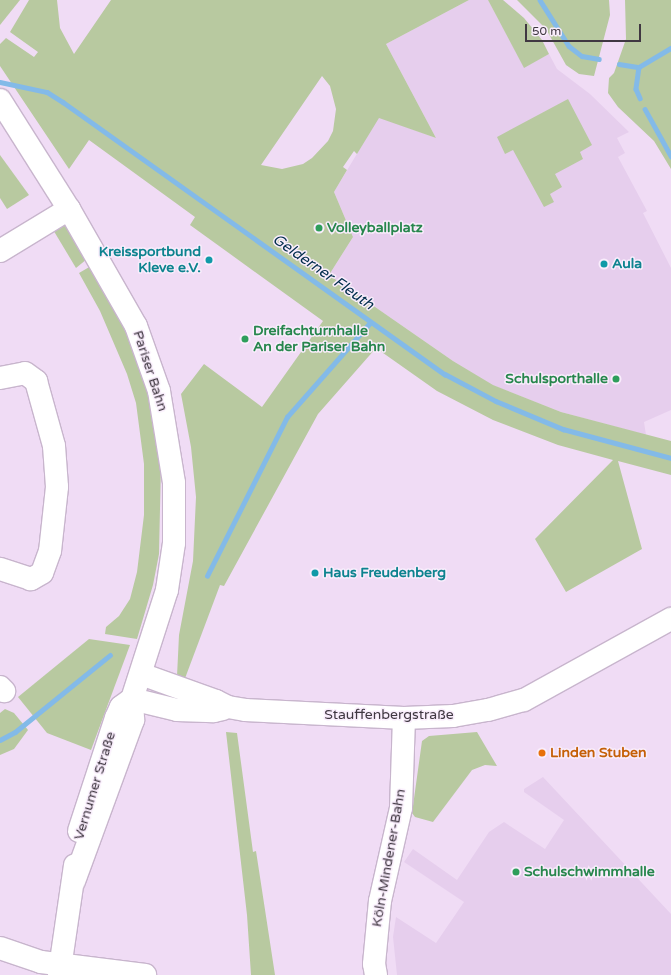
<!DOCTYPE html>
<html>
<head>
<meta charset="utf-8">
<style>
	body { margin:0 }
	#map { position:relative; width:671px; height:975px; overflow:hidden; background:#f0dcf5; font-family:"Varela Round",sans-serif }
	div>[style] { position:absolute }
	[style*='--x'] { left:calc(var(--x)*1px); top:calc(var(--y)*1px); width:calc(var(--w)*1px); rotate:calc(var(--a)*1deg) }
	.built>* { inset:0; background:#e6ceed }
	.green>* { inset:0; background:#b8c9a0 }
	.stream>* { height:4.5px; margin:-2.25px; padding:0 2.25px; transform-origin:2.25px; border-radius:2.25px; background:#83bae8 }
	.roads { filter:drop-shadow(1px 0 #c8b5cd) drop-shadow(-1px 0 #c8b5cd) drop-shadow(0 1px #c8b5cd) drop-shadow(0 -1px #c8b5cd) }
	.minor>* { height:22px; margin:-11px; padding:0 11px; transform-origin:11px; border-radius:11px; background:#fff }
	.dots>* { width:11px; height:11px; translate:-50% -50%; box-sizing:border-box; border:2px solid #f9edfc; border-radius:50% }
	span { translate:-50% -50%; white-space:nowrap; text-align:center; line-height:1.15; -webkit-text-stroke:3px #f9edfc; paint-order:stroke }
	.leisure-label { font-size:14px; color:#27864d; font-weight:700 }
	.left { translate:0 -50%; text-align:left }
	.right { translate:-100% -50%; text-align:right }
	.culture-label { font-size:14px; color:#0d838f; font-weight:700 }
	.street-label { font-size:14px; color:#403842 }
	.food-label { font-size:14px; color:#c56008; font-weight:700 }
	.water-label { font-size:15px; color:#022e4c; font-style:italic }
	.scale { position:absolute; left:525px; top:24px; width:116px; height:18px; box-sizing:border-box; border:2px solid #403842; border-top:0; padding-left:5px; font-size:12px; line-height:14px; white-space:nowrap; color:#403842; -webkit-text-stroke:3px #f9edfc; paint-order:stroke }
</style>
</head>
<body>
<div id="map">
	<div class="built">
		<i style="clip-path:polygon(469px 0,488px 0,524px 67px,549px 54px,557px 69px,590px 94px,629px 132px,617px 138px,625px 153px,618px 157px,647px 211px,643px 213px,671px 268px,671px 410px,644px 422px,646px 435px,561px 412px,492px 385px,453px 361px,329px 275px,353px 237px,334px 192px,379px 117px,436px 138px,386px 44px)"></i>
		<i style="clip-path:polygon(543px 777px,671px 914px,671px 975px,397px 975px,393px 937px,396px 917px,436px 943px,464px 902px,404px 862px,413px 849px,457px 880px,489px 832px,504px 822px,545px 849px,564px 820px,524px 792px,524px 789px)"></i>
	</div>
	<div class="green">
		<i style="clip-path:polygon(0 0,20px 0,0 25px)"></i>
		<i style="clip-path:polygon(evenodd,29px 0,57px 0,60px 28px,74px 54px,111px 0,469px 0,386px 44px,436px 138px,379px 118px,357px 154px,354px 151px,343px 167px,347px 170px,334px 192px,353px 237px,329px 275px,453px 361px,493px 385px,561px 412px,671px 441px,671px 475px,618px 461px,642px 549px,566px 592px,535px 539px,613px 460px,558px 445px,493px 420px,437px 391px,376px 348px,318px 414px,224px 586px,220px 585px,184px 681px,177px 676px,179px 635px,193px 561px,196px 497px,191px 447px,181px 394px,204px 364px,262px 407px,323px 321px,190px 225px,195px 217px,89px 140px,69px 169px,0 66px,0 44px,6px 38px,34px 57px,38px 52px,10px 32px,29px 0,322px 76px,330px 86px,336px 109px,333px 131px,328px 141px,312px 158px,303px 164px,282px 169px,261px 165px,322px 76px)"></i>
		<i style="clip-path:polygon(488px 0,503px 0,524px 18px,542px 40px,549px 54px,524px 68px)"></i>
		<i style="clip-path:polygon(517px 0,609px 0,610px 15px,594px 76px,579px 74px,566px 65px,546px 29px)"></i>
		<i style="clip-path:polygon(625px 0,671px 0,671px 169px,654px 141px,618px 107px,608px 93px,609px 78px,614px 73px,626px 39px)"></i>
		<i style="clip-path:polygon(568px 99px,592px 145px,580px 152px,583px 159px,555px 174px,562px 187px,550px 194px,554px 202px,544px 207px,513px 150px,505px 154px,497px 137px)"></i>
		<i style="clip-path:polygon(0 155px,29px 195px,7px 209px,0 198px)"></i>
		<i style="clip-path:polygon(60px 225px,68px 227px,87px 259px,76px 268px,52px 228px)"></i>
		<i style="clip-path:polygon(91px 266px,124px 324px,141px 367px,150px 400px,161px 464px,159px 554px,153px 585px,137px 639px,105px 634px,106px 627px,119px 616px,130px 599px,137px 572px,144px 515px,144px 464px,136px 403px,127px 374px,100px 311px,79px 273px)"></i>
		<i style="clip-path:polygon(89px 639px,130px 645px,91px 750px,47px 733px,18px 697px)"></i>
		<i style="clip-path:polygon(5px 709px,14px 713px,28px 730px,14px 749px,0 755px,0 713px)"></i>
		<i style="clip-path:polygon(226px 732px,237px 733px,253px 852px,256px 851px,275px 975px,251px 975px,247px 915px)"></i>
		<i style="clip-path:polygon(477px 732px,497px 766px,485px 765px,472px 770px,433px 822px,415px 817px,412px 813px,422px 741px,429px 736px)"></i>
	</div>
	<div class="stream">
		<i style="--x:540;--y:0;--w:54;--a:57.8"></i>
		<i style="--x:569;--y:46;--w:16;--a:38"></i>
		<i style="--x:582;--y:56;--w:17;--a:10"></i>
		<i style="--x:619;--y:64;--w:20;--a:9"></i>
		<i style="--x:639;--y:67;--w:37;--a:-31"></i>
		<i style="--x:639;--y:67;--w:22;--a:98"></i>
		<i style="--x:636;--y:89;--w:10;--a:66"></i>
		<i style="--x:0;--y:82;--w:48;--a:12"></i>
		<i style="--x:47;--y:92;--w:19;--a:32"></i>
		<i style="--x:63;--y:102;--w:469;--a:35.5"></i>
		<i style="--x:445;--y:374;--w:58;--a:27.9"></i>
		<i style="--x:496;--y:401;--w:73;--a:22.7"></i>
		<i style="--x:563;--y:429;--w:112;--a:15"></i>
		<i style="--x:645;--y:109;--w:54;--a:61"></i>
		<i style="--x:207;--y:576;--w:178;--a:-63.3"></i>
		<i style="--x:287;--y:417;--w:125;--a:-48.6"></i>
		<i style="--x:0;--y:740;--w:17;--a:-28"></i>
		<i style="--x:15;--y:732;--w:122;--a:-39"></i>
	</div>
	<div class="roads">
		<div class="minor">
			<i style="--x:0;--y:100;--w:129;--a:57.7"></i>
			<i style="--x:69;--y:209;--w:135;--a:60.2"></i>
			<i style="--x:136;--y:326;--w:69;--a:70.5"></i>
			<i style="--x:159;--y:391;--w:93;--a:80.7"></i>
			<i style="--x:174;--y:483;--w:60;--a:90"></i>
			<i style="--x:174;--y:543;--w:48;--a:98.5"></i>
			<i style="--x:167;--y:590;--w:114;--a:107.8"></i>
			<i style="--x:132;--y:699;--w:21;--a:87"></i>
			<i style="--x:133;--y:720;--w:171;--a:110.1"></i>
			<i style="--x:0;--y:251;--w:81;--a:-31.3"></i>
			<i style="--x:0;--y:378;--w:25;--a:-11"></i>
			<i style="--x:25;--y:373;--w:14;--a:36"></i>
			<i style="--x:36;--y:381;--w:67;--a:74.5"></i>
			<i style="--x:54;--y:446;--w:41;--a:85.8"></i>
			<i style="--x:57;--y:487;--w:64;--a:96.2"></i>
			<i style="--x:50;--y:551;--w:23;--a:110"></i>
			<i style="--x:42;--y:573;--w:13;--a:151"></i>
			<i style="--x:31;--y:579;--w:33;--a:-162"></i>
			<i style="--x:141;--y:674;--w:80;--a:19.8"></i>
			<i style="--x:216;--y:701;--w:13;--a:27"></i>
			<i style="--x:228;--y:707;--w:17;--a:10"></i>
			<i style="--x:245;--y:710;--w:159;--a:2.9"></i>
			<i style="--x:404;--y:718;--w:49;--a:-2.3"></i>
			<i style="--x:453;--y:716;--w:36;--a:-10"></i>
			<i style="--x:488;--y:710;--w:37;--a:-16"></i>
			<i style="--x:524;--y:700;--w:168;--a:-28.9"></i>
			<i style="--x:0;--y:687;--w:6;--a:45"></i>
			<i style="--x:132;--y:699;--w:46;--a:13.7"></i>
			<i style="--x:177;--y:710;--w:37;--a:2"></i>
			<i style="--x:214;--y:711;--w:9;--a:-13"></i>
			<i style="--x:79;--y:831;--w:119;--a:-71.9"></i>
			<i style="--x:116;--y:718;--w:12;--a:-66"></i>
			<i style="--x:121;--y:707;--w:14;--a:-36"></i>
			<i style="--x:0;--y:948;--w:43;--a:18.9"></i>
			<i style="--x:41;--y:962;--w:105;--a:7.1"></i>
			<i style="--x:59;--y:975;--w:111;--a:-81.7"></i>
			<i style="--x:376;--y:975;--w:11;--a:-100"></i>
			<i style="--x:374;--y:964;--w:63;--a:-84.6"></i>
			<i style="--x:380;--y:901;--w:95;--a:-77.3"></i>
			<i style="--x:401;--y:808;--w:90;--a:-88.1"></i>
		</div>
	</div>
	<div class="dots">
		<i style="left:319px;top:228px;background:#2e9e5b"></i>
		<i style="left:209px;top:260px;background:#0f9aa8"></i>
		<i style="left:604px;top:264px;background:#0f9aa8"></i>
		<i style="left:245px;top:339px;background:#2e9e5b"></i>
		<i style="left:616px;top:379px;background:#2e9e5b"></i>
		<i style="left:315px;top:573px;background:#0f9aa8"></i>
		<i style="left:542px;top:753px;background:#e8710a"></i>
		<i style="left:516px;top:872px;background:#2e9e5b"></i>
	</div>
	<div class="leisure-label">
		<span class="left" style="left:327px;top:228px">Volleyballplatz</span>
		<span class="left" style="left:253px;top:339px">Dreifachturnhalle<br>An der Pariser Bahn</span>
		<span class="right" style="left:608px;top:379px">Schulsporthalle</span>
		<span class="left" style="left:524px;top:872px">Schulschwimmhalle</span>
	</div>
	<div class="culture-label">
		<span class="right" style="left:201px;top:260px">Kreissportbund<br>Kleve e.V.</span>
		<span class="left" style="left:612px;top:264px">Aula</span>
		<span class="left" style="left:323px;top:573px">Haus Freudenberg</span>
	</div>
	<div class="street-label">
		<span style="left:150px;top:371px;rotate:72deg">Pariser Bahn</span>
		<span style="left:389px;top:715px">Stauffenbergstraße</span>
		<span style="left:95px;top:786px;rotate:-73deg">Vernumer Straße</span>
		<span style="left:389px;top:858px;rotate:-80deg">Köln-Mindener-Bahn</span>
	</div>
	<div class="food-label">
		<span class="left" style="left:550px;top:753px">Linden Stuben</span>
	</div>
	<div class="water-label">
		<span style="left:323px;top:272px;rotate:35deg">Gelderner Fleuth</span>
	</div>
	<div class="scale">50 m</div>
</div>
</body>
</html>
